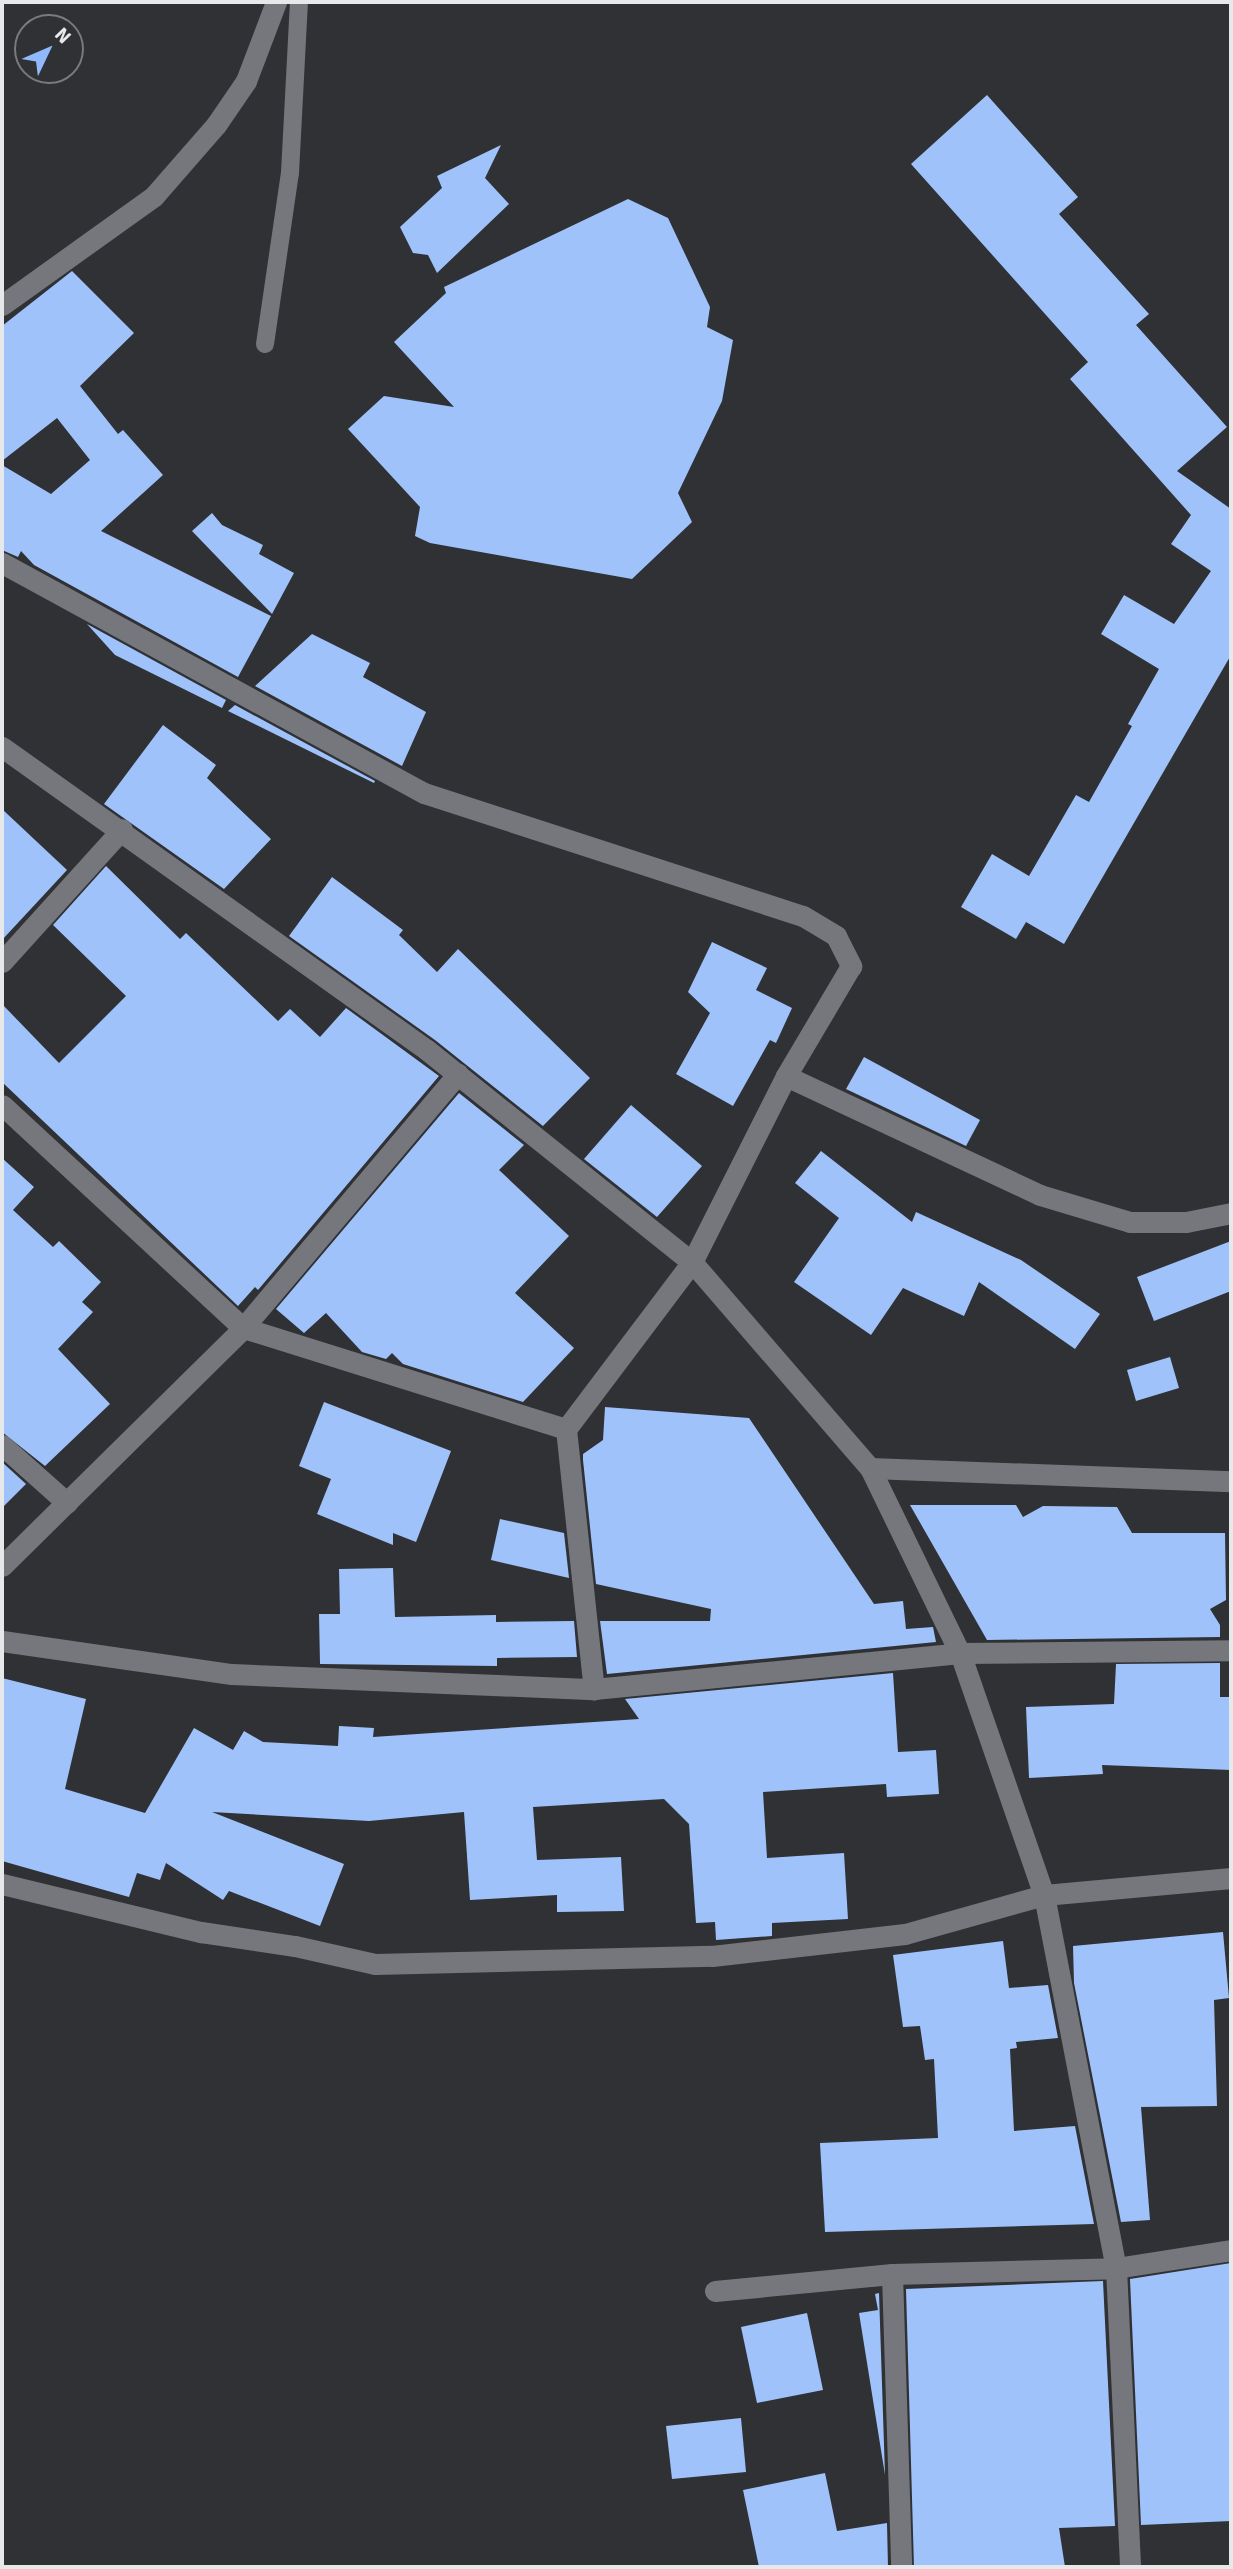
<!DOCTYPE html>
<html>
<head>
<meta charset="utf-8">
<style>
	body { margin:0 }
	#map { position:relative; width:1233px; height:2569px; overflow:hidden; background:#2f3135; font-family:Signika,sans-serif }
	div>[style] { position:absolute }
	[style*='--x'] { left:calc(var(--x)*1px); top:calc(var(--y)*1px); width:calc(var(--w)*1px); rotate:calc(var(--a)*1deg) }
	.building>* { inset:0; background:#a0c2fa }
	.service>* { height:18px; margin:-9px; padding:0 9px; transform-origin:9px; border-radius:9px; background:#75777c }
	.minor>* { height:21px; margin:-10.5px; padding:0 10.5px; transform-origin:10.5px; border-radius:10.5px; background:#75777c }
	span { translate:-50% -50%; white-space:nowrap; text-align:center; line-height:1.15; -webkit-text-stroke:7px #2f3135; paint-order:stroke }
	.frame { position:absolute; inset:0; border:4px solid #e6e8ea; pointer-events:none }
	.north { position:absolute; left:14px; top:14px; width:70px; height:70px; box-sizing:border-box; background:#2f3135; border:2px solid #787a7d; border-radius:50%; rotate:46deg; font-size:19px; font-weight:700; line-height:28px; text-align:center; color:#e6e8ea }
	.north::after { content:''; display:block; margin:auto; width:24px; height:32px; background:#8fb8fd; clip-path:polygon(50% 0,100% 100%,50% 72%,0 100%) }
</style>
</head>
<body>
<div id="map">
	<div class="building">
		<i style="clip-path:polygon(987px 95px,1078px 197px,1059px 214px,1149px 314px,1136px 325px,1227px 427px,1177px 471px,1231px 509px,1231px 655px,1064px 944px,1026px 922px,1016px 939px,961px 907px,992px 854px,1029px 876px,1076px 795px,1089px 802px,1132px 726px,1128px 724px,1159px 669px,1101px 634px,1124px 595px,1174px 624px,1211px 571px,1171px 544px,1191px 515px,1070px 379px,1088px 362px,911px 164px)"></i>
		<i style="clip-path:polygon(501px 145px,485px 178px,509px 204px,437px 273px,428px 255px,413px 253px,400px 227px,442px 188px,437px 176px)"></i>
		<i style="clip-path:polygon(628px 199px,668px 218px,710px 307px,707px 327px,733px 340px,722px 401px,678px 493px,692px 522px,632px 579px,430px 543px,415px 536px,420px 507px,348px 429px,384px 396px,454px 407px,394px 342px,446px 293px,444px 287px)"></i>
		<i style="clip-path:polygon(72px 271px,134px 333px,80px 386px,118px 434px,123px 430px,163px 475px,101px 531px,271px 616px,238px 677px,34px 565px,21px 551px,18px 557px,2px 550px,2px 465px,51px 494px,90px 460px,57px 418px,2px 461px,2px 326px)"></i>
		<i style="clip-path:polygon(212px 513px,222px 525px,263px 545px,259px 554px,294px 573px,272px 614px,192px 531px)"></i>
		<i style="clip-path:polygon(87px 624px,226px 700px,222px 708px,115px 655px)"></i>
		<i style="clip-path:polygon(312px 634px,370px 663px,363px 677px,426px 712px,402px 766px,255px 686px)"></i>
		<i style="clip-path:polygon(235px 705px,375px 781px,374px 783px,228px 711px)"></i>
		<i style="clip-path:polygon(163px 725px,216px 765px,207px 778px,271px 839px,224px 889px,104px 804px)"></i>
		<i style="clip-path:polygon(2px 809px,67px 870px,2px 940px)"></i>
		<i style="clip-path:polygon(106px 866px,180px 939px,186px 933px,278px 1021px,290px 1009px,320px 1037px,346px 1008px,439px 1076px,258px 1290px,255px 1287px,238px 1306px,2px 1082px,2px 1004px,59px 1063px,126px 996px,53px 925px)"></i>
		<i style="clip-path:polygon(332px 877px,403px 930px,399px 935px,437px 972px,458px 949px,590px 1078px,543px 1126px,435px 1040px,289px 936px)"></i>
		<i style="clip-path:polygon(712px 942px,767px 968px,756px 990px,792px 1008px,776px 1043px,770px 1040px,733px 1106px,676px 1074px,710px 1013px,688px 992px)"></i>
		<i style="clip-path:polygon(864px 1057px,980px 1120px,966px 1146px,846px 1089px)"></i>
		<i style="clip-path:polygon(459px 1093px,524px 1145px,499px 1170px,569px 1236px,515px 1293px,574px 1348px,523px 1402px,403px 1364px,392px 1353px,386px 1359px,362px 1352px,326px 1313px,304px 1333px,276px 1309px)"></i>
		<i style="clip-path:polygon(631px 1105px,702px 1166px,657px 1217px,584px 1159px)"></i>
		<i style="clip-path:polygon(821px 1151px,912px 1222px,916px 1212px,1021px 1260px,1100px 1314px,1075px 1349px,979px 1282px,964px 1316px,903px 1288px,871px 1335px,794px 1282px,839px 1218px,795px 1183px)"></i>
		<i style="clip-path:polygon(2px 1158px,34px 1187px,13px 1210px,53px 1247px,59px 1241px,101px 1282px,82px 1302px,93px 1312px,58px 1349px,110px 1404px,45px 1466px,2px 1432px)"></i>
		<i style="clip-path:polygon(1231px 1241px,1231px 1291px,1154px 1321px,1137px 1277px)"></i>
		<i style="clip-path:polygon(1170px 1357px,1179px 1388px,1136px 1401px,1127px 1370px)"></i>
		<i style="clip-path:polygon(324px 1402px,451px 1451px,416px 1542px,393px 1533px,393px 1545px,317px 1514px,331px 1479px,299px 1466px)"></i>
		<i style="clip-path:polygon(605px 1407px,749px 1418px,874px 1604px,903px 1601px,906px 1629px,933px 1627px,936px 1642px,607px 1674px,600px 1621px,710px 1621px,711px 1609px,596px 1584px,583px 1460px,583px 1454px,603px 1440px)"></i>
		<i style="clip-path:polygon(2px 1462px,26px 1484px,2px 1508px)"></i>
		<i style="clip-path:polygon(910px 1505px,1016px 1505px,1023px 1517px,1043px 1506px,1117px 1507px,1132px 1533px,1225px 1533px,1226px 1600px,1210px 1609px,1220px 1625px,1220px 1637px,987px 1640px)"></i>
		<i style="clip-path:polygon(500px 1519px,564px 1533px,569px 1578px,491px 1560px)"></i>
		<i style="clip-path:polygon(393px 1568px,395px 1617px,496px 1615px,496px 1622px,574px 1621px,577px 1657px,497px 1658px,497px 1666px,320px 1664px,319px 1614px,340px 1614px,339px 1569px)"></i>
		<i style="clip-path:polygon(1220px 1663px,1220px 1697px,1231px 1697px,1231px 1770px,1102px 1765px,1103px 1774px,1029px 1778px,1026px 1707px,1114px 1704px,1116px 1664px)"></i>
		<i style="clip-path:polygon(893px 1673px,898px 1752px,936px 1750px,939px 1794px,887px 1797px,886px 1784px,763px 1792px,767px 1858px,844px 1853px,848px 1919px,772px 1923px,772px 1936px,716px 1940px,715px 1922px,696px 1923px,689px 1824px,664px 1799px,533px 1807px,537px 1860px,621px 1857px,624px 1911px,557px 1912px,557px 1895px,470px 1900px,464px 1812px,369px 1821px,212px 1812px,344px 1864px,320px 1926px,229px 1891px,223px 1900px,166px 1863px,160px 1880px,137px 1873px,129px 1897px,2px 1861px,2px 1678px,86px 1699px,65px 1789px,145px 1813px,194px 1728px,233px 1750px,244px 1731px,263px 1742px,338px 1746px,339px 1726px,374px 1728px,373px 1737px,639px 1719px,625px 1699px)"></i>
		<i style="clip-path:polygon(1223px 1932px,1229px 1998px,1214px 2000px,1217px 2106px,1141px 2107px,1150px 2220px,1121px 2222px,1074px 1983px,1073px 1946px)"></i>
		<i style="clip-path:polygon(1003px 1941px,1009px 1988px,1048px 1985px,1058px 2038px,1016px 2042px,1017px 2048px,1010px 2049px,1014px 2131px,1075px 2126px,1094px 2224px,825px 2232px,820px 2143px,938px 2138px,934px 2059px,925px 2060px,920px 2026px,903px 2027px,893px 1955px)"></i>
		<i style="clip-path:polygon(1231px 2263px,1231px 2521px,1141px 2525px,1130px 2279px)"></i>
		<i style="clip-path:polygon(1103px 2281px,1115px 2526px,1059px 2528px,1065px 2567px,914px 2567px,906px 2289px)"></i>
		<i style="clip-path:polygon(879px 2293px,885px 2475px,859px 2313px,878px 2310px,875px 2294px)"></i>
		<i style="clip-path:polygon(807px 2313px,823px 2390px,757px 2403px,741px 2327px)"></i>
		<i style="clip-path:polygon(741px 2418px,746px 2472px,672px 2479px,666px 2426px)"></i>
		<i style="clip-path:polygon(825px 2473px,837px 2531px,887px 2523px,888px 2567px,759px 2567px,743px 2490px)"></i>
	</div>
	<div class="service">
		<i style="--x:265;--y:344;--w:173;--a:-81.7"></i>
		<i style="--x:290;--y:173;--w:171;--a:-87"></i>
	</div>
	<div class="minor">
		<i style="--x:2;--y:305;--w:187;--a:-35.6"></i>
		<i style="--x:154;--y:196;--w:94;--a:-48.9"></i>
		<i style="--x:216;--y:125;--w:53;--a:-55.7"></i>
		<i style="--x:246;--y:81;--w:85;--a:-69.2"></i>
		<i style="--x:2;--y:563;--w:481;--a:28.6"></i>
		<i style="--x:424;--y:793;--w:398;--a:18"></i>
		<i style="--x:803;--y:916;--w:39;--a:31"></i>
		<i style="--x:836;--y:936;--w:34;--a:63"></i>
		<i style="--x:851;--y:966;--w:128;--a:120.6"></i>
		<i style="--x:786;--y:1076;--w:208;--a:116.8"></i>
		<i style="--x:692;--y:1262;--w:209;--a:127"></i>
		<i style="--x:566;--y:1429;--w:338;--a:-162.6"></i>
		<i style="--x:243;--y:1328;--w:328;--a:-137.2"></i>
		<i style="--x:2;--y:747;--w:522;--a:35.49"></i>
		<i style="--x:427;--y:1050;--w:339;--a:38.7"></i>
		<i style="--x:692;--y:1262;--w:272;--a:49.2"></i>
		<i style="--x:870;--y:1468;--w:206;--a:64.1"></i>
		<i style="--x:960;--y:1653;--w:256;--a:70.9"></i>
		<i style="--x:1044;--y:1895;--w:380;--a:79.1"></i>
		<i style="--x:1116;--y:2268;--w:299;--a:87.3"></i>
		<i style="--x:2;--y:962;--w:179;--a:-47.9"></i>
		<i style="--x:786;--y:1076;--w:280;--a:25.1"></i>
		<i style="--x:1040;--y:1195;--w:94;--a:16.7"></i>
		<i style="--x:1130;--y:1222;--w:56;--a:0"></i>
		<i style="--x:1186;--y:1222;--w:46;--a:-11.3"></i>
		<i style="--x:566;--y:1429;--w:262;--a:83.9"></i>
		<i style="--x:2;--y:1445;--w:87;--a:41.7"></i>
		<i style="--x:870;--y:1468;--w:361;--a:2.1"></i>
		<i style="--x:2;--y:1566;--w:339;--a:-44.6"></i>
		<i style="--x:243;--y:1328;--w:333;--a:-49.8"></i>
		<i style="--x:2;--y:1641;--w:232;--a:8.2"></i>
		<i style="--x:232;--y:1674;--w:362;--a:2.4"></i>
		<i style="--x:594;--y:1689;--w:368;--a:-5.6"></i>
		<i style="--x:960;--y:1653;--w:271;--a:-0.6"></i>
		<i style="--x:2;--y:1884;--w:205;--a:13.6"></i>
		<i style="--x:201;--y:1932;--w:95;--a:8.5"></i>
		<i style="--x:295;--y:1946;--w:82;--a:12.7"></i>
		<i style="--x:375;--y:1964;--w:337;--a:-1.4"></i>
		<i style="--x:712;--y:1956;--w:194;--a:-6.5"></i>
		<i style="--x:905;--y:1934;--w:144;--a:-15.7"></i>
		<i style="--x:1044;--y:1895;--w:188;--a:-5.2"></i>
		<i style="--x:892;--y:2274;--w:293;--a:88.2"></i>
		<i style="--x:715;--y:2291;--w:178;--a:-5.5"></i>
		<i style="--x:892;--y:2274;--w:224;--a:-1.5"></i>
		<i style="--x:1116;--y:2268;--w:116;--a:-8.9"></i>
	</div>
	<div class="frame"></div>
	<div class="north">N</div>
</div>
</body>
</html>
